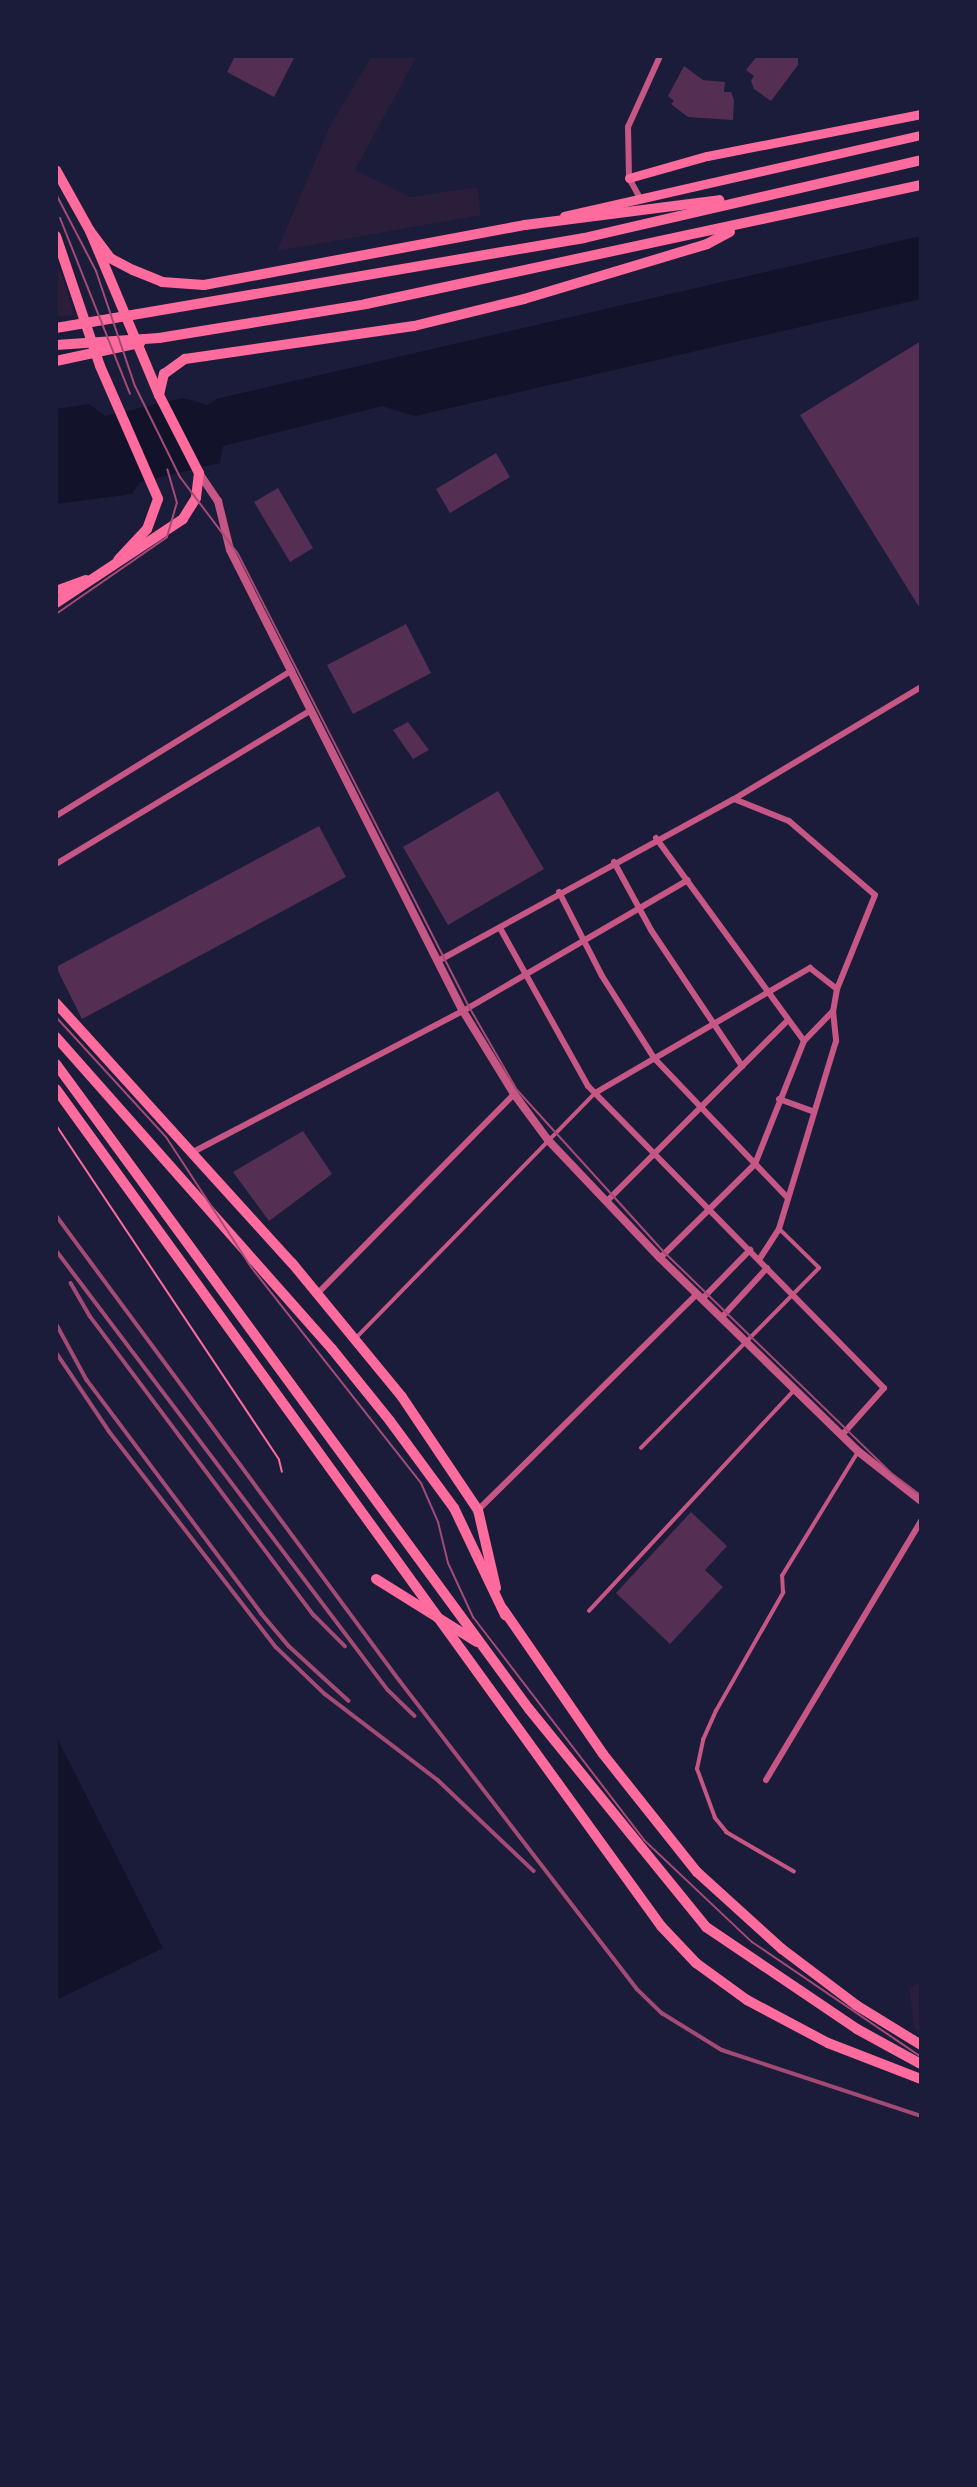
<!DOCTYPE html>
<html>
<head>
<meta charset="utf-8">
<style>
	body { margin:0 }
	#map { position:relative; width:977px; height:2487px; overflow:hidden; background:#1b1b3a; font-family:Georgia,serif }
	div>[style] { position:absolute }
	[style*='--x'] { left:calc(var(--x)*1px); top:calc(var(--y)*1px); width:calc(var(--w)*1px); rotate:calc(var(--a)*1deg) }
	.green>* { inset:0; background:#2a1e3b }
	.water>* { inset:0; background:#12122b }
	.building>* { inset:0; background:#542f53 }
	.path>* { height:2px; margin:-1px; padding:0 1px; transform-origin:1px; border-radius:1px; background:#ff6b9d }
	.service>* { height:3.5px; margin:-1.75px; padding:0 1.75px; transform-origin:1.75px; border-radius:1.75px; background:#c65784 }
	.minor>* { height:6px; margin:-3px; padding:0 3px; transform-origin:3px; border-radius:3px; background:#c65784 }
	.tertiary>* { height:8px; margin:-4px; padding:0 4px; transform-origin:4px; border-radius:4px; background:#c65784 }
	.secondary>* { height:9px; margin:-4.5px; padding:0 4.5px; transform-origin:4.5px; border-radius:4.5px; background:#ff6b9d }
	.primary>* { height:10px; margin:-5px; padding:0 5px; transform-origin:5px; border-radius:5px; background:#ff6b9d }
	.trunk>* { height:10px; margin:-5px; padding:0 5px; transform-origin:5px; border-radius:5px; background:#ff6b9d }
	.tram>* { height:2px; margin:-1px; padding:0 1px; transform-origin:1px; border-radius:1px; background:#a44b75 }
	.rail>* { height:3.5px; margin:-1.75px; padding:0 1.75px; transform-origin:1.75px; border-radius:1.75px; background:#a44b75 }
	span { translate:-50% -50%; white-space:nowrap; text-align:center; line-height:1.15; -webkit-text-stroke:5px #1b1b3a; paint-order:stroke }
	.frame { position:absolute; inset:0; border:58px solid #1b1b3a; pointer-events:none }
</style>
</head>
<body>
<div id="map">
	<div class="green">
		<i style="clip-path:polygon(372px 56px,417px 56px,355px 170px,411px 197px,477px 187px,481px 215px,277px 251px,331px 124px)"></i>
		<i style="clip-path:polygon(56px 261px,64px 282px,74px 315px,56px 317px)"></i>
		<i style="clip-path:polygon(921px 1981px,921px 2033px,914px 2028px,909px 1989px)"></i>
	</div>
	<div class="water">
		<i style="clip-path:polygon(921px 236px,921px 299px,415px 416px,382px 406px,223px 446px,220px 463px,140px 482px,132px 494px,56px 504px,56px 409px,89px 404px,105px 416px,183px 398px,208px 405px,216px 399px)"></i>
		<i style="clip-path:polygon(56px 1736px,163px 1948px,56px 2000px)"></i>
	</div>
	<div class="building">
		<i style="clip-path:polygon(235px 56px,295px 56px,274px 97px,227px 72px)"></i>
		<i style="clip-path:polygon(757px 56px,798px 56px,798px 65px,771px 101px,754px 89px,751px 81px,754px 76px,746px 70px)"></i>
		<i style="clip-path:polygon(684px 66px,703px 80px,725px 82px,724px 92px,731px 92px,734px 100px,733px 120px,688px 117px,671px 104px,674px 101px,668px 96px)"></i>
		<i style="clip-path:polygon(921px 341px,921px 610px,800px 415px)"></i>
		<i style="clip-path:polygon(496px 453px,510px 477px,450px 513px,436px 489px)"></i>
		<i style="clip-path:polygon(278px 488px,313px 548px,290px 562px,254px 502px)"></i>
		<i style="clip-path:polygon(406px 624px,431px 673px,353px 714px,327px 665px)"></i>
		<i style="clip-path:polygon(408px 722px,429px 750px,413px 759px,393px 730px)"></i>
		<i style="clip-path:polygon(498px 791px,544px 869px,448px 925px,403px 847px)"></i>
		<i style="clip-path:polygon(319px 826px,346px 877px,82px 1019px,56px 967px)"></i>
		<i style="clip-path:polygon(303px 1131px,332px 1174px,269px 1221px,233px 1172px)"></i>
		<i style="clip-path:polygon(691px 1512px,727px 1546px,705px 1570px,723px 1587px,670px 1644px,616px 1593px)"></i>
	</div>
	<div class="path">
		<i style="--x:56;--y:1125;--w:402;--a:56.3"></i>
		<i style="--x:279;--y:1460;--w:12;--a:76"></i>
	</div>
	<div class="service">
		<i style="--x:356;--y:1338;--w:342;--a:-45.7"></i>
		<i style="--x:641;--y:1448;--w:253;--a:-45.3"></i>
		<i style="--x:819;--y:1268;--w:56;--a:-135.7"></i>
		<i style="--x:589;--y:1611;--w:303;--a:-47.1"></i>
		<i style="--x:794;--y:1872;--w:78;--a:-149.8"></i>
		<i style="--x:727;--y:1833;--w:19;--a:-129"></i>
		<i style="--x:715;--y:1818;--w:52;--a:-110.2"></i>
		<i style="--x:697;--y:1769;--w:30;--a:-78"></i>
		<i style="--x:703;--y:1740;--w:32;--a:-66"></i>
		<i style="--x:716;--y:1711;--w:136;--a:-60.4"></i>
		<i style="--x:783;--y:1593;--w:17;--a:-93"></i>
		<i style="--x:782;--y:1576;--w:145;--a:-58.5"></i>
	</div>
	<div class="minor">
		<i style="--x:640;--y:198;--w:23;--a:-119"></i>
		<i style="--x:629;--y:178;--w:51;--a:-91.1"></i>
		<i style="--x:628;--y:127;--w:78;--a:-65.7"></i>
		<i style="--x:734;--y:799;--w:59;--a:21.8"></i>
		<i style="--x:789;--y:821;--w:113;--a:40.7"></i>
		<i style="--x:875;--y:895;--w:101;--a:112"></i>
		<i style="--x:837;--y:989;--w:22;--a:100"></i>
		<i style="--x:833;--y:1011;--w:30;--a:84"></i>
		<i style="--x:836;--y:1041;--w:196;--a:106.9"></i>
		<i style="--x:779;--y:1229;--w:37;--a:123"></i>
		<i style="--x:56;--y:816;--w:276;--a:-31.7"></i>
		<i style="--x:656;--y:838;--w:251;--a:53.9"></i>
		<i style="--x:804;--y:1041;--w:42;--a:-46"></i>
		<i style="--x:614;--y:862;--w:77;--a:61.4"></i>
		<i style="--x:651;--y:930;--w:164;--a:56.2"></i>
		<i style="--x:56;--y:864;--w:298;--a:-31.1"></i>
		<i style="--x:559;--y:892;--w:94;--a:62.9"></i>
		<i style="--x:602;--y:976;--w:97;--a:57.6"></i>
		<i style="--x:654;--y:1058;--w:194;--a:46.3"></i>
		<i style="--x:500;--y:928;--w:181;--a:60.9"></i>
		<i style="--x:588;--y:1086;--w:423;--a:45.6"></i>
		<i style="--x:884;--y:1388;--w:63;--a:131.8"></i>
		<i style="--x:438;--y:961;--w:337;--a:-28.7"></i>
		<i style="--x:734;--y:799;--w:218;--a:-30.9"></i>
		<i style="--x:595;--y:1093;--w:249;--a:-30.2"></i>
		<i style="--x:810;--y:968;--w:34;--a:38"></i>
		<i style="--x:779;--y:1099;--w:37;--a:20"></i>
		<i style="--x:193;--y:1152;--w:305;--a:-27.6"></i>
		<i style="--x:463;--y:1011;--w:260;--a:-30.2"></i>
		<i style="--x:606;--y:1202;--w:257;--a:-45"></i>
		<i style="--x:660;--y:1258;--w:134;--a:-44.7"></i>
		<i style="--x:755;--y:1164;--w:132;--a:-68.3"></i>
		<i style="--x:317;--y:1294;--w:281;--a:-45.4"></i>
		<i style="--x:702;--y:1299;--w:69;--a:-45.6"></i>
		<i style="--x:721;--y:1318;--w:68;--a:-47.4"></i>
		<i style="--x:478;--y:1510;--w:308;--a:-44.6"></i>
		<i style="--x:766;--y:1780;--w:302;--a:-59.1"></i>
	</div>
	<div class="tertiary">
		<i style="--x:199;--y:473;--w:34;--a:56"></i>
		<i style="--x:218;--y:501;--w:50;--a:76.2"></i>
		<i style="--x:230;--y:550;--w:136;--a:63.2"></i>
		<i style="--x:291;--y:671;--w:381;--a:63.2"></i>
		<i style="--x:463;--y:1011;--w:97;--a:58.4"></i>
		<i style="--x:514;--y:1094;--w:57;--a:53.5"></i>
		<i style="--x:548;--y:1140;--w:163;--a:46.5"></i>
		<i style="--x:660;--y:1258;--w:278;--a:44.3"></i>
		<i style="--x:859;--y:1452;--w:79;--a:38.3"></i>
	</div>
	<div class="secondary">
		<i style="--x:629;--y:178;--w:81;--a:-15.8"></i>
		<i style="--x:707;--y:156;--w:218;--a:-11.1"></i>
		<i style="--x:564;--y:216;--w:366;--a:-12.8"></i>
	</div>
	<div class="primary">
		<i style="--x:56;--y:170;--w:70;--a:60.9"></i>
		<i style="--x:90;--y:231;--w:178;--a:67.2"></i>
		<i style="--x:159;--y:395;--w:88;--a:62.9"></i>
		<i style="--x:199;--y:473;--w:25;--a:97"></i>
		<i style="--x:196;--y:498;--w:25;--a:122"></i>
		<i style="--x:183;--y:519;--w:152;--a:146.5"></i>
		<i style="--x:56;--y:1003;--w:351;--a:47.8"></i>
		<i style="--x:292;--y:1263;--w:173;--a:50.6"></i>
		<i style="--x:402;--y:1397;--w:136;--a:56.1"></i>
		<i style="--x:478;--y:1510;--w:80;--a:77"></i>
		<i style="--x:56;--y:1064;--w:800;--a:53.75"></i>
		<i style="--x:529;--y:1709;--w:281;--a:50.9"></i>
		<i style="--x:706;--y:1927;--w:182;--a:34"></i>
		<i style="--x:857;--y:2029;--w:73;--a:28.7"></i>
		<i style="--x:376;--y:1579;--w:119;--a:32"></i>
		<i style="--x:503;--y:1609;--w:176;--a:55.4"></i>
		<i style="--x:603;--y:1754;--w:151;--a:51.5"></i>
		<i style="--x:697;--y:1872;--w:115;--a:42.2"></i>
		<i style="--x:782;--y:1949;--w:93;--a:37.1"></i>
		<i style="--x:856;--y:2005;--w:76;--a:31.6"></i>
	</div>
	<div class="trunk">
		<i style="--x:90;--y:231;--w:34;--a:53"></i>
		<i style="--x:110;--y:258;--w:26;--a:28"></i>
		<i style="--x:133;--y:270;--w:31;--a:22"></i>
		<i style="--x:162;--y:282;--w:42;--a:4.1"></i>
		<i style="--x:204;--y:285;--w:327;--a:-10.6"></i>
		<i style="--x:525;--y:225;--w:196;--a:-7.3"></i>
		<i style="--x:56;--y:236;--w:137;--a:71.3"></i>
		<i style="--x:100;--y:366;--w:145;--a:66.4"></i>
		<i style="--x:158;--y:499;--w:32;--a:110"></i>
		<i style="--x:147;--y:529;--w:42;--a:133.1"></i>
		<i style="--x:56;--y:328;--w:536;--a:-9.67"></i>
		<i style="--x:584;--y:238;--w:346;--a:-13"></i>
		<i style="--x:56;--y:345;--w:103;--a:-3.9"></i>
		<i style="--x:159;--y:338;--w:210;--a:-9.3"></i>
		<i style="--x:366;--y:304;--w:568;--a:-12.1"></i>
		<i style="--x:56;--y:361;--w:86;--a:-12.1"></i>
		<i style="--x:159;--y:395;--w:22;--a:-77"></i>
		<i style="--x:164;--y:374;--w:26;--a:-36"></i>
		<i style="--x:185;--y:359;--w:231;--a:-8.2"></i>
		<i style="--x:414;--y:326;--w:113;--a:-13.8"></i>
		<i style="--x:524;--y:299;--w:191;--a:-16.7"></i>
		<i style="--x:707;--y:244;--w:26;--a:-28"></i>
		<i style="--x:56;--y:591;--w:32;--a:-20"></i>
		<i style="--x:56;--y:1037;--w:417;--a:48.5"></i>
		<i style="--x:332;--y:1349;--w:92;--a:51.1"></i>
		<i style="--x:390;--y:1421;--w:108;--a:53.7"></i>
		<i style="--x:454;--y:1508;--w:119;--a:64.5"></i>
		<i style="--x:56;--y:1089;--w:1033;--a:54.14"></i>
		<i style="--x:661;--y:1926;--w:51;--a:46.6"></i>
		<i style="--x:696;--y:1963;--w:63;--a:36"></i>
		<i style="--x:747;--y:2000;--w:92;--a:28"></i>
		<i style="--x:828;--y:2043;--w:100;--a:21.2"></i>
	</div>
	<div class="tram">
		<i style="--x:56;--y:194;--w:87;--a:62.5"></i>
		<i style="--x:96;--y:271;--w:121;--a:71.3"></i>
		<i style="--x:135;--y:386;--w:102;--a:63.7"></i>
		<i style="--x:180;--y:477;--w:96;--a:53"></i>
		<i style="--x:238;--y:554;--w:508;--a:62.98"></i>
		<i style="--x:469;--y:1007;--w:96;--a:60"></i>
		<i style="--x:517;--y:1090;--w:220;--a:47.8"></i>
		<i style="--x:665;--y:1253;--w:315;--a:44.2"></i>
		<i style="--x:891;--y:1473;--w:38;--a:37"></i>
		<i style="--x:60;--y:218;--w:189;--a:68.3"></i>
		<i style="--x:56;--y:614;--w:135;--a:-34.7"></i>
		<i style="--x:167;--y:537;--w:35;--a:-74"></i>
		<i style="--x:177;--y:503;--w:35;--a:-106"></i>
		<i style="--x:56;--y:1017;--w:163;--a:47.5"></i>
		<i style="--x:166;--y:1137;--w:155;--a:56.8"></i>
		<i style="--x:251;--y:1267;--w:275;--a:51.8"></i>
		<i style="--x:421;--y:1483;--w:43;--a:66.4"></i>
		<i style="--x:438;--y:1522;--w:42;--a:76.3"></i>
		<i style="--x:448;--y:1563;--w:60;--a:65.2"></i>
		<i style="--x:473;--y:1617;--w:281;--a:52.5"></i>
		<i style="--x:644;--y:1840;--w:149;--a:43.4"></i>
		<i style="--x:752;--y:1942;--w:204;--a:34.2"></i>
	</div>
	<div class="rail">
		<i style="--x:56;--y:1215;--w:579;--a:53.57"></i>
		<i style="--x:400;--y:1681;--w:389;--a:52.4"></i>
		<i style="--x:637;--y:1989;--w:35;--a:44"></i>
		<i style="--x:662;--y:2013;--w:70;--a:31.7"></i>
		<i style="--x:722;--y:2050;--w:210;--a:18.3"></i>
		<i style="--x:56;--y:1250;--w:551;--a:52.96"></i>
		<i style="--x:388;--y:1690;--w:37;--a:44"></i>
		<i style="--x:71;--y:1283;--w:38;--a:60"></i>
		<i style="--x:90;--y:1316;--w:374;--a:53.2"></i>
		<i style="--x:314;--y:1615;--w:44;--a:45"></i>
		<i style="--x:56;--y:1323;--w:65;--a:61.5"></i>
		<i style="--x:87;--y:1380;--w:291;--a:53.2"></i>
		<i style="--x:261;--y:1613;--w:43;--a:49.7"></i>
		<i style="--x:289;--y:1646;--w:81;--a:42.5"></i>
		<i style="--x:56;--y:1352;--w:95;--a:56.1"></i>
		<i style="--x:109;--y:1431;--w:273;--a:52.3"></i>
		<i style="--x:276;--y:1647;--w:68;--a:43.8"></i>
		<i style="--x:325;--y:1694;--w:142;--a:37.3"></i>
		<i style="--x:438;--y:1780;--w:132;--a:43.5"></i>
	</div>
	<div class="frame"></div>
</div>
</body>
</html>
